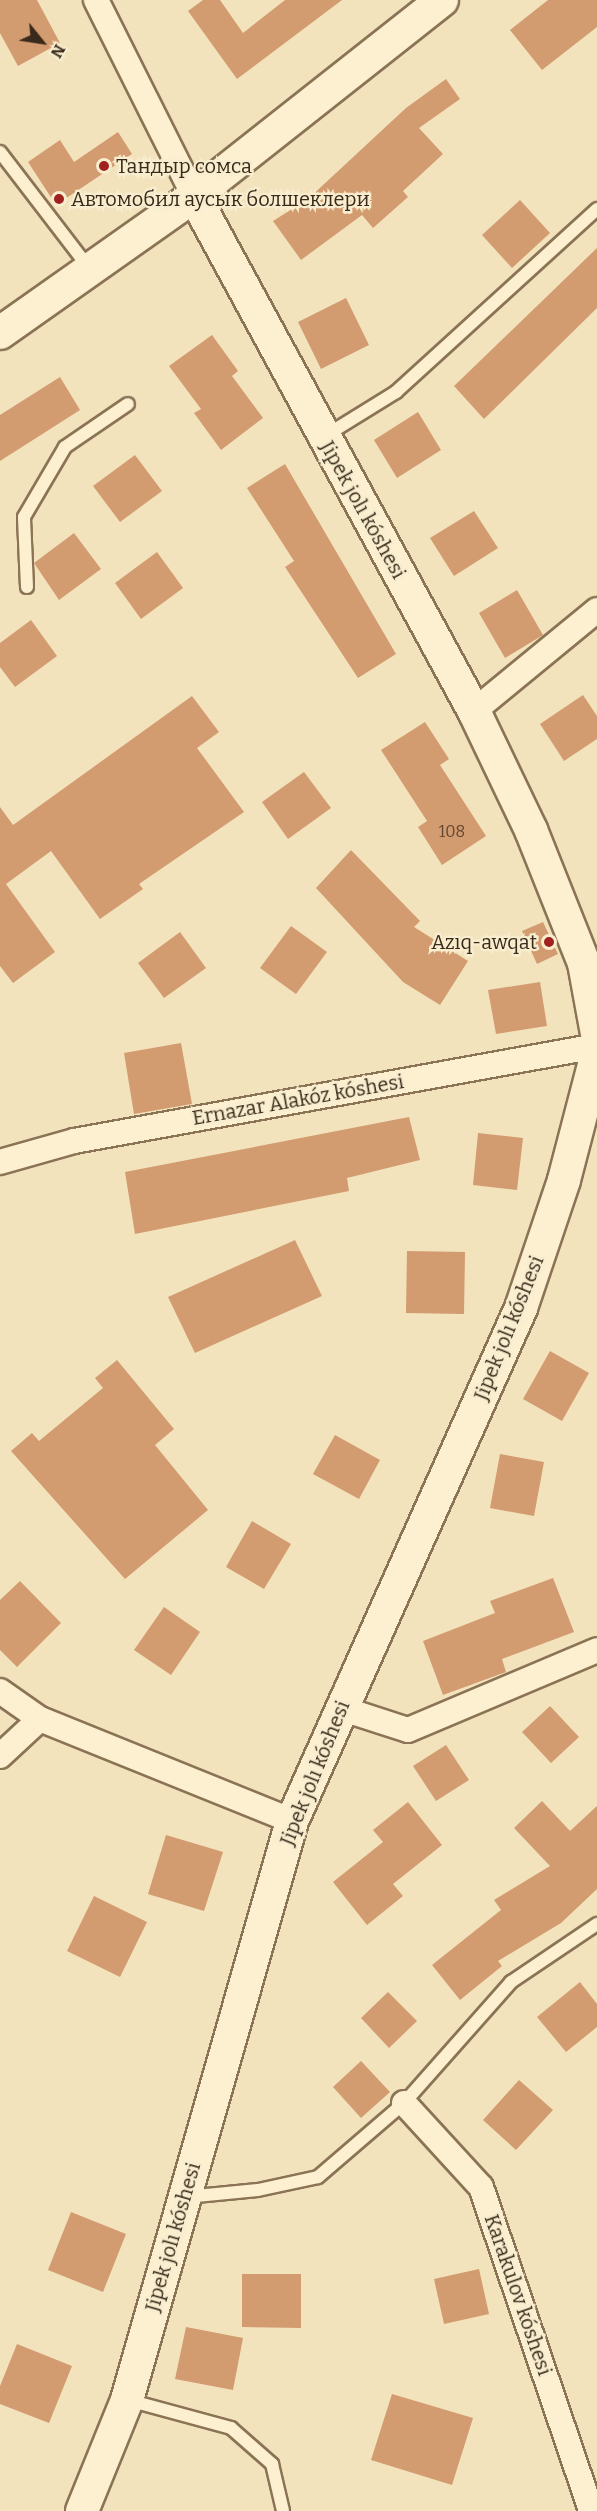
<!DOCTYPE html>
<html>
<head>
<meta charset="utf-8">
<style>
	body { margin:0 }
	#map { position:relative; width:597px; height:2511px; overflow:hidden; background:#f2e3bd; font-family:Bitter,serif }
	div>[style] { position:absolute }
	[style*='--x'] { left:calc(var(--x)*1px); top:calc(var(--y)*1px); width:calc(var(--w)*1px); rotate:calc(var(--a)*1deg) }
	.building>* { inset:0; background:#d39b70 }
	.roads { filter:drop-shadow(2px 0 #8b7355) drop-shadow(-2px 0 #8b7355) drop-shadow(0 2px #8b7355) drop-shadow(0 -2px #8b7355) }
	.service>* { height:12px; margin:-6px; padding:0 6px; transform-origin:6px; border-radius:6px; background:#fcf0d1 }
	.minor>* { height:24px; margin:-12px; padding:0 12px; transform-origin:12px; border-radius:12px; background:#fcf0d1 }
	.tertiary>* { height:32px; margin:-16px; padding:0 16px; transform-origin:16px; border-radius:16px; background:#fcf0d1 }
	.dots>* { width:16px; height:16px; translate:-50% -50%; box-sizing:border-box; border:3px solid #f8edce; border-radius:50% }
	span { translate:-50% -50%; white-space:nowrap; text-align:center; line-height:1.15; -webkit-text-stroke:4.5px #f8edce; paint-order:stroke }
	.number-label { font-size:16px; color:#604630 }
	.number-label span { -webkit-text-stroke-width:0 }
	.poi-label { font-size:20px; color:#392a1b }
	.left { translate:0 -50%; text-align:left }
	.right { translate:-100% -50%; text-align:right }
	.street-label { font-size:20px; color:#392a1b }
	.north { position:absolute; left:12px; top:12px; width:60px; height:60px; -webkit-text-stroke:4px #f8edce; paint-order:stroke; rotate:120deg; font-size:16px; font-weight:700; line-height:24px; text-align:center; color:#392a1b }
	.north::after { content:''; display:block; margin:auto; width:21px; height:27px; background:#392a1b; clip-path:polygon(50% 0,100% 100%,50% 72%,0 100%) }
</style>
</head>
<body>
<div id="map">
	<div class="building">
		<i style="clip-path:polygon(0 0,37px 0,60px 43px,18px 66px,0 33px)"></i>
		<i style="clip-path:polygon(203px 0,220px 0,243px 33px,285px 0,342px 0,237px 79px,188px 11px)"></i>
		<i style="clip-path:polygon(548px 0,597px 0,597px 27px,542px 70px,510px 30px)"></i>
		<i style="clip-path:polygon(446px 79px,460px 99px,419px 128px,443px 154px,403px 191px,408px 197px,373px 228px,362px 215px,301px 260px,273px 221px,308px 199px,406px 108px)"></i>
		<i style="clip-path:polygon(118px 132px,132px 154px,56px 205px,28px 162px,60px 140px,74px 162px)"></i>
		<i style="clip-path:polygon(520px 200px,550px 233px,512px 268px,482px 235px)"></i>
		<i style="clip-path:polygon(597px 248px,597px 308px,484px 419px,454px 386px)"></i>
		<i style="clip-path:polygon(346px 298px,369px 345px,321px 369px,298px 322px)"></i>
		<i style="clip-path:polygon(212px 335px,238px 371px,232px 376px,263px 418px,221px 450px,194px 413px,201px 409px,169px 366px)"></i>
		<i style="clip-path:polygon(60px 377px,80px 410px,0 461px,0 415px)"></i>
		<i style="clip-path:polygon(418px 412px,441px 450px,397px 478px,374px 440px)"></i>
		<i style="clip-path:polygon(135px 455px,162px 491px,120px 522px,93px 486px)"></i>
		<i style="clip-path:polygon(285px 464px,396px 654px,358px 678px,285px 567px,294px 561px,247px 488px)"></i>
		<i style="clip-path:polygon(474px 511px,498px 548px,454px 576px,430px 538px)"></i>
		<i style="clip-path:polygon(74px 533px,101px 569px,59px 600px,34px 563px)"></i>
		<i style="clip-path:polygon(157px 552px,183px 588px,141px 619px,115px 583px)"></i>
		<i style="clip-path:polygon(517px 590px,543px 635px,505px 658px,479px 613px)"></i>
		<i style="clip-path:polygon(31px 620px,57px 656px,15px 687px,0 667px,0 643px)"></i>
		<i style="clip-path:polygon(583px 695px,597px 716px,597px 739px,564px 761px,540px 724px)"></i>
		<i style="clip-path:polygon(192px 696px,219px 732px,197px 748px,244px 812px,139px 884px,143px 889px,100px 919px,51px 851px,6px 884px,55px 952px,13px 983px,0 966px,0 807px,13px 825px)"></i>
		<i style="clip-path:polygon(425px 722px,449px 759px,440px 765px,486px 836px,442px 865px,418px 827px,427px 821px,381px 750px)"></i>
		<i style="clip-path:polygon(304px 772px,331px 808px,288px 839px,262px 802px)"></i>
		<i style="clip-path:polygon(351px 850px,420px 921px,414px 927px,468px 961px,440px 1005px,403px 982px,316px 888px)"></i>
		<i style="clip-path:polygon(543px 922px,558px 954px,537px 964px,522px 931px)"></i>
		<i style="clip-path:polygon(291px 926px,327px 952px,296px 994px,260px 968px)"></i>
		<i style="clip-path:polygon(180px 932px,206px 968px,164px 998px,138px 963px)"></i>
		<i style="clip-path:polygon(540px 982px,547px 1026px,496px 1034px,488px 990px)"></i>
		<i style="clip-path:polygon(181px 1043px,192px 1104px,134px 1114px,124px 1053px)"></i>
		<i style="clip-path:polygon(409px 1117px,420px 1160px,347px 1178px,349px 1191px,135px 1234px,125px 1172px)"></i>
		<i style="clip-path:polygon(478px 1133px,523px 1138px,517px 1190px,473px 1185px)"></i>
		<i style="clip-path:polygon(295px 1240px,322px 1296px,195px 1353px,168px 1297px)"></i>
		<i style="clip-path:polygon(407px 1251px,465px 1252px,464px 1314px,406px 1313px)"></i>
		<i style="clip-path:polygon(550px 1351px,589px 1373px,562px 1421px,523px 1399px)"></i>
		<i style="clip-path:polygon(117px 1360px,174px 1429px,155px 1445px,208px 1510px,125px 1579px,11px 1451px,32px 1433px,39px 1441px,103px 1388px,95px 1378px)"></i>
		<i style="clip-path:polygon(335px 1435px,380px 1460px,359px 1499px,313px 1474px)"></i>
		<i style="clip-path:polygon(500px 1454px,544px 1462px,534px 1516px,490px 1508px)"></i>
		<i style="clip-path:polygon(252px 1521px,291px 1544px,264px 1589px,226px 1567px)"></i>
		<i style="clip-path:polygon(553px 1578px,574px 1632px,502px 1659px,506px 1672px,443px 1695px,423px 1641px,495px 1613px,490px 1601px)"></i>
		<i style="clip-path:polygon(20px 1581px,61px 1623px,17px 1667px,0 1650px,0 1600px)"></i>
		<i style="clip-path:polygon(164px 1607px,200px 1632px,171px 1675px,134px 1650px)"></i>
		<i style="clip-path:polygon(550px 1706px,579px 1737px,551px 1763px,522px 1732px)"></i>
		<i style="clip-path:polygon(446px 1745px,469px 1780px,436px 1801px,413px 1766px)"></i>
		<i style="clip-path:polygon(542px 1801px,570px 1831px,597px 1806px,597px 1889px,561px 1923px,498px 1961px,502px 1966px,460px 2000px,432px 1965px,501px 1910px,494px 1900px,550px 1866px,514px 1828px)"></i>
		<i style="clip-path:polygon(408px 1802px,442px 1845px,393px 1884px,403px 1896px,367px 1925px,333px 1882px,383px 1842px,373px 1830px)"></i>
		<i style="clip-path:polygon(166px 1835px,223px 1852px,204px 1911px,148px 1894px)"></i>
		<i style="clip-path:polygon(94px 1896px,147px 1922px,120px 1977px,67px 1951px)"></i>
		<i style="clip-path:polygon(580px 1982px,597px 2004px,597px 2027px,566px 2052px,537px 2017px)"></i>
		<i style="clip-path:polygon(388px 1992px,417px 2021px,389px 2048px,361px 2018px)"></i>
		<i style="clip-path:polygon(361px 2061px,390px 2092px,361px 2118px,333px 2087px)"></i>
		<i style="clip-path:polygon(519px 2080px,553px 2110px,516px 2150px,483px 2120px)"></i>
		<i style="clip-path:polygon(71px 2212px,126px 2234px,103px 2292px,48px 2270px)"></i>
		<i style="clip-path:polygon(479px 2269px,489px 2314px,444px 2324px,434px 2279px)"></i>
		<i style="clip-path:polygon(242px 2274px,301px 2274px,301px 2328px,242px 2327px)"></i>
		<i style="clip-path:polygon(186px 2327px,243px 2338px,233px 2390px,175px 2379px)"></i>
		<i style="clip-path:polygon(17px 2344px,72px 2366px,49px 2423px,0 2404px,0 2386px)"></i>
		<i style="clip-path:polygon(392px 2394px,473px 2418px,452px 2485px,371px 2460px)"></i>
	</div>
	<div class="roads">
		<div class="service">
			<i style="--x:0;--y:152;--w:146;--a:52.5"></i>
			<i style="--x:325;--y:436;--w:84;--a:-31.8"></i>
			<i style="--x:396;--y:392;--w:272;--a:-42.3"></i>
			<i style="--x:27;--y:587;--w:70;--a:-92.5"></i>
			<i style="--x:24;--y:517;--w:81;--a:-59.6"></i>
			<i style="--x:65;--y:447;--w:76;--a:-34.3"></i>
			<i style="--x:186;--y:2197;--w:72;--a:-5.6"></i>
			<i style="--x:258;--y:2190;--w:61;--a:-12.2"></i>
			<i style="--x:318;--y:2177;--w:113;--a:-40.7"></i>
			<i style="--x:404;--y:2103;--w:162;--a:-48.5"></i>
			<i style="--x:511;--y:1982;--w:104;--a:-34"></i>
			<i style="--x:128;--y:2400;--w:107;--a:15.2"></i>
			<i style="--x:231;--y:2428;--w:55;--a:41.3"></i>
			<i style="--x:272;--y:2464;--w:48;--a:76.8"></i>
		</div>
		<div class="minor">
			<i style="--x:96;--y:0;--w:219;--a:63.4"></i>
			<i style="--x:474;--y:711;--w:159;--a:-39.4"></i>
			<i style="--x:0;--y:1162;--w:77;--a:-15.8"></i>
			<i style="--x:74;--y:1141;--w:532;--a:-10.3"></i>
			<i style="--x:0;--y:1691;--w:49;--a:35"></i>
			<i style="--x:40;--y:1719;--w:272;--a:22"></i>
			<i style="--x:340;--y:1708;--w:71;--a:17.9"></i>
			<i style="--x:408;--y:1730;--w:205;--a:-22.9"></i>
			<i style="--x:0;--y:1756;--w:54;--a:-42.8"></i>
			<i style="--x:404;--y:2103;--w:114;--a:47.5"></i>
			<i style="--x:481;--y:2187;--w:342;--a:71.2"></i>
		</div>
		<div class="tertiary">
			<i style="--x:194;--y:196;--w:586;--a:61.47"></i>
			<i style="--x:474;--y:711;--w:132;--a:64.4"></i>
			<i style="--x:531;--y:830;--w:143;--a:68.3"></i>
			<i style="--x:584;--y:963;--w:72;--a:79.6"></i>
			<i style="--x:0;--y:333;--w:237;--a:-35.2"></i>
			<i style="--x:194;--y:196;--w:316;--a:-38.3"></i>
			<i style="--x:82;--y:2511;--w:120;--a:-67.9"></i>
			<i style="--x:127;--y:2400;--w:602;--a:-74.09"></i>
			<i style="--x:292;--y:1821;--w:562;--a:-65.94"></i>
			<i style="--x:521;--y:1308;--w:135;--a:-71.4"></i>
			<i style="--x:564;--y:1180;--w:131;--a:-75.4"></i>
		</div>
	</div>
	<div class="dots">
		<i style="left:104px;top:166px;background:#9f2120"></i>
		<i style="left:59px;top:199px;background:#9f2120"></i>
		<i style="left:549px;top:942px;background:#9f2120"></i>
	</div>
	<div class="number-label">
		<span style="left:452px;top:832px">108</span>
	</div>
	<div class="poi-label">
		<span class="left" style="left:116px;top:166px">Тандыр сомса</span>
		<span class="left" style="left:71px;top:199px">Автомобил аусык болшеклери</span>
		<span class="right" style="left:537px;top:942px">Azıq-awqat</span>
	</div>
	<div class="street-label">
		<span style="left:363px;top:510px;rotate:61deg">Jipek jolı kóshesi</span>
		<span style="left:298px;top:1100px;rotate:-10deg">Ernazar Alakóz kóshesi</span>
		<span style="left:509px;top:1328px;rotate:-68deg">Jipek jolı kóshesi</span>
		<span style="left:315px;top:1773px;rotate:-68deg">Jipek jolı kóshesi</span>
		<span style="left:173px;top:2237px;rotate:-74deg">Jipek jolı kóshesi</span>
		<span style="left:518px;top:2295px;rotate:71deg">Karakulov kóshesi</span>
	</div>
	<div class="north">N</div>
</div>
</body>
</html>
